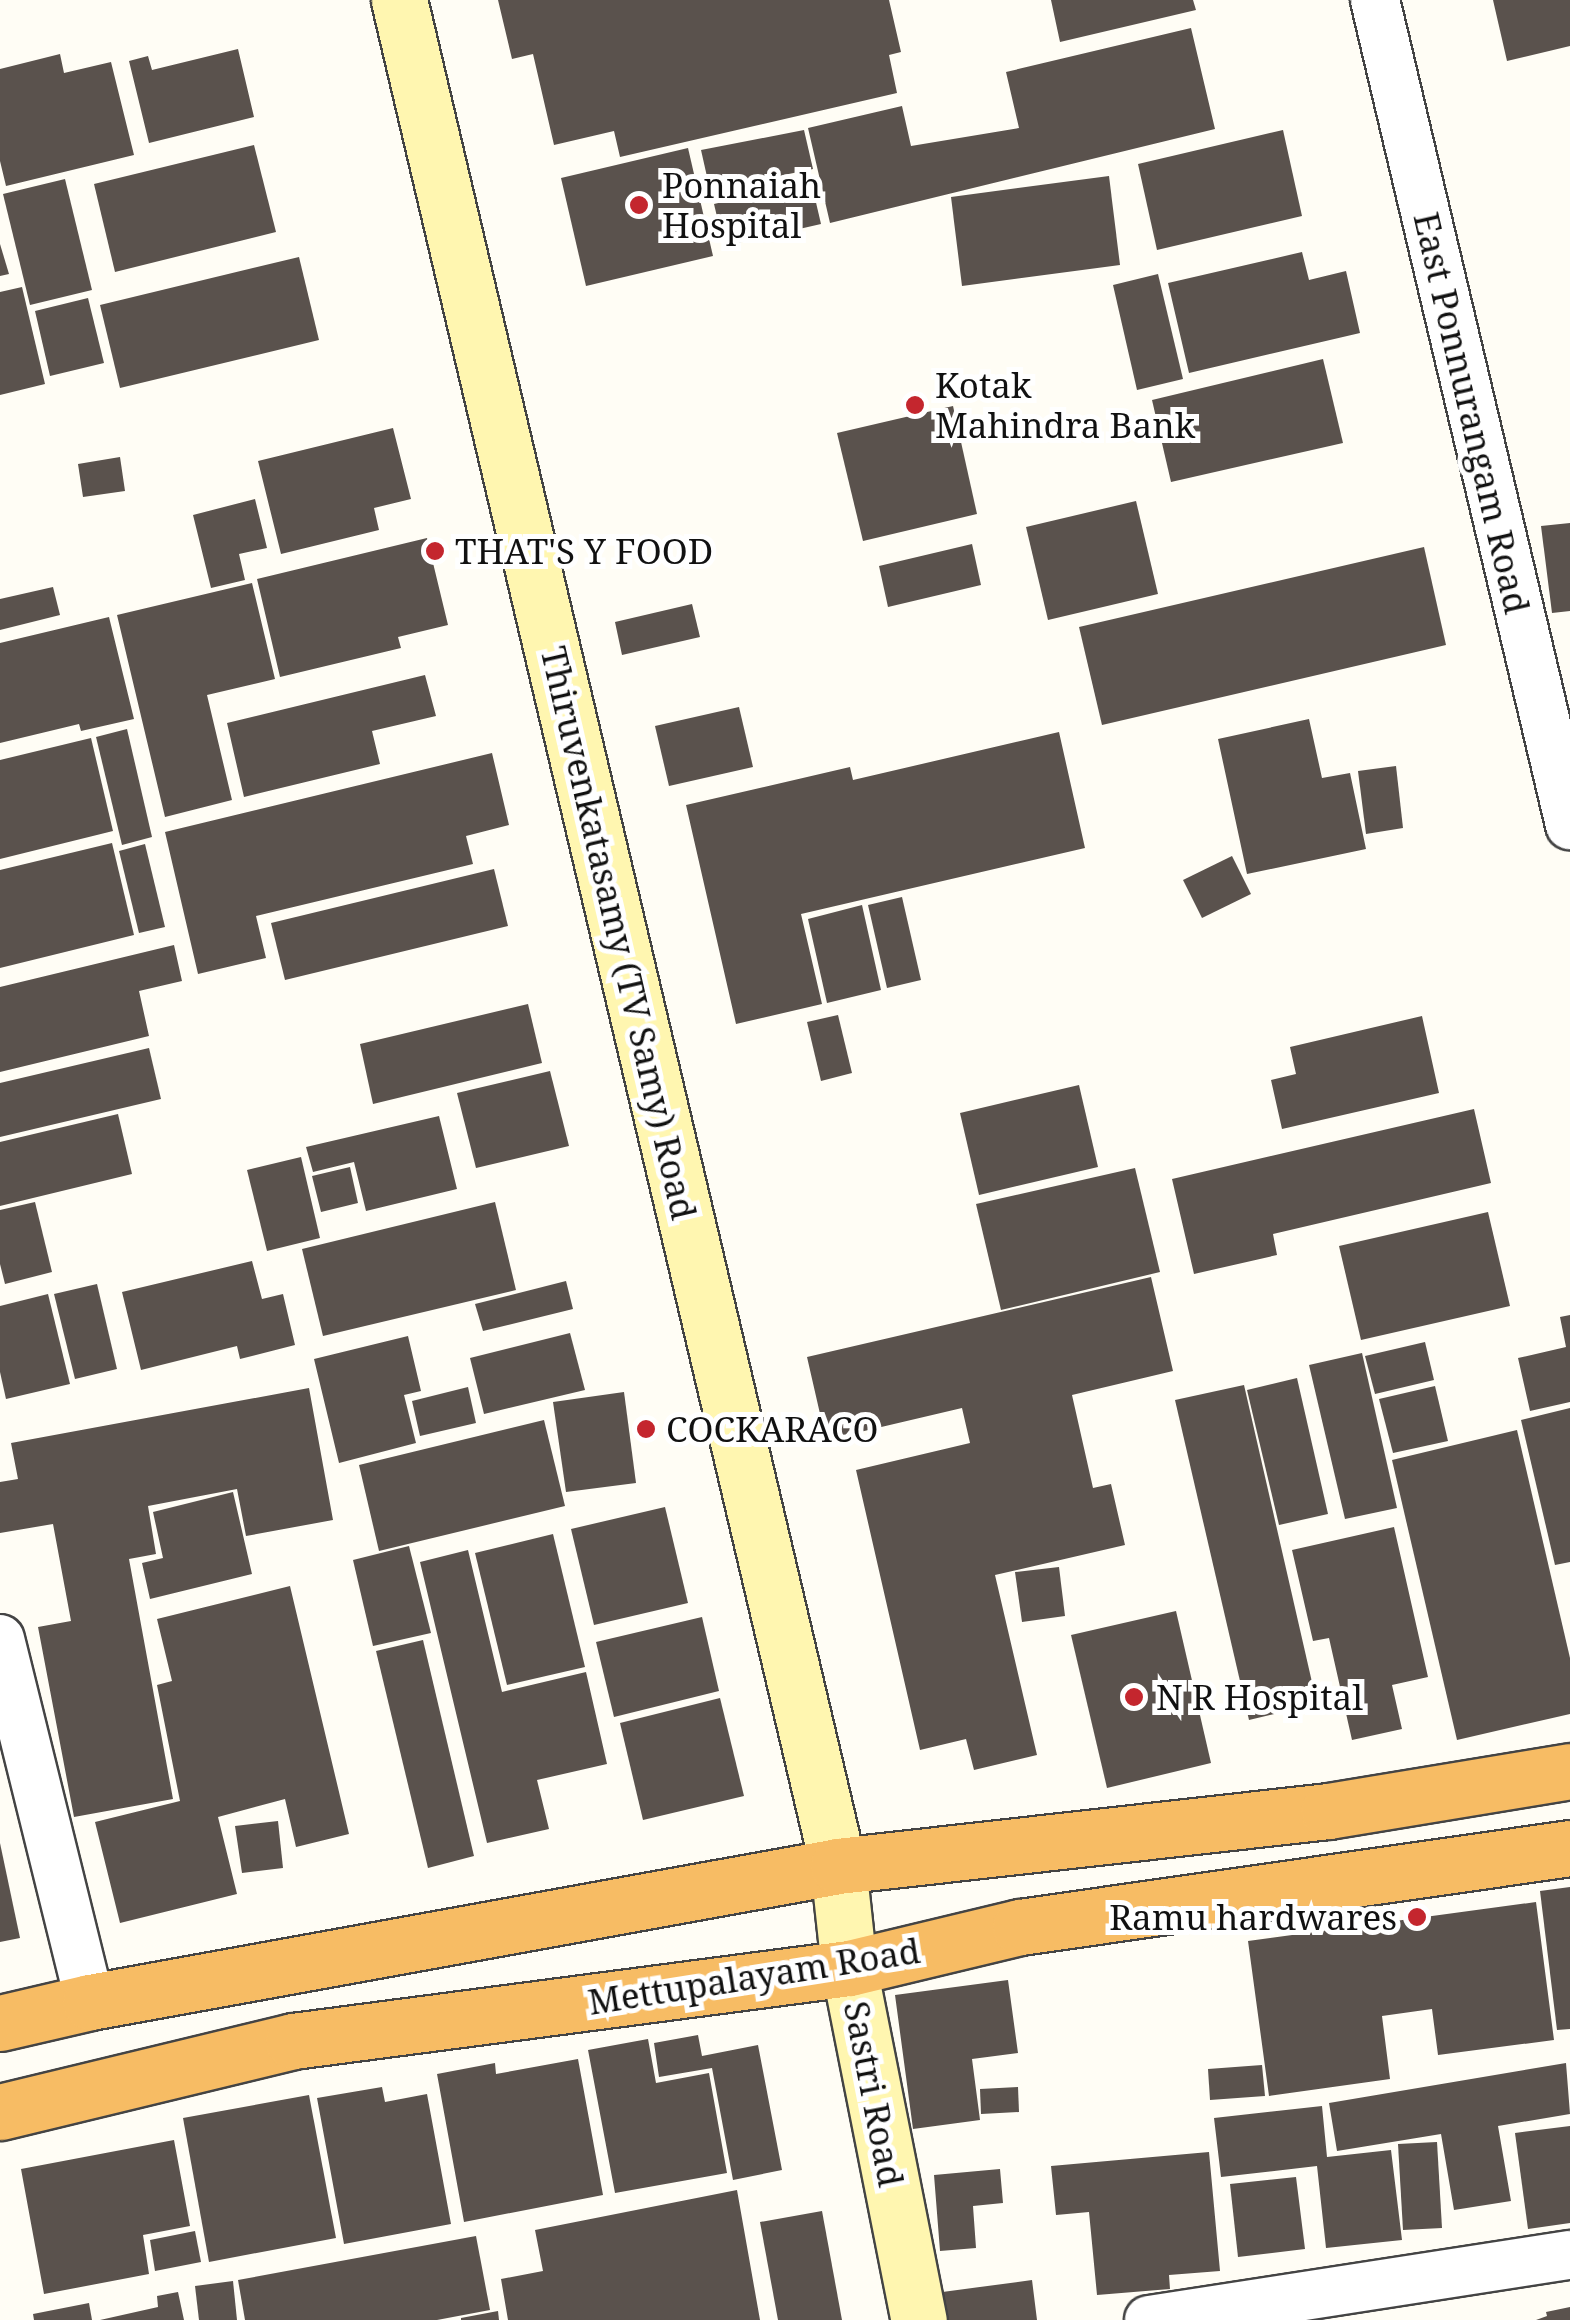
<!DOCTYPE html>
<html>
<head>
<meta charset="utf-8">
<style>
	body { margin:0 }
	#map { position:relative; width:1570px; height:2320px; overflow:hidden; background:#fffdf5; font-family:"Noto Serif",serif }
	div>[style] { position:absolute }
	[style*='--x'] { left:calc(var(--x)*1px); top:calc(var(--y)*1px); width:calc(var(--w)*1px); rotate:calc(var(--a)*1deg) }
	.building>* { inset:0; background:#5a524d }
	.roads { filter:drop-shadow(2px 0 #444) drop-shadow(-2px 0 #444) drop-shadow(0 2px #444) drop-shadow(0 -2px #444) }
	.minor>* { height:48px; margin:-24px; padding:0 24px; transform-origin:24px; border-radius:24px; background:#fff }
	.secondary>* { height:55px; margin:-27.5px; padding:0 27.5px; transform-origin:27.5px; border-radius:27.5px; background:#fff6b0 }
	.trunk>* { height:55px; margin:-27.5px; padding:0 27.5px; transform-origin:27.5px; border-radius:27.5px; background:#f7bc64 }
	.dots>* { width:28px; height:28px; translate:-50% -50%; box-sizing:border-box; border:5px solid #fff; border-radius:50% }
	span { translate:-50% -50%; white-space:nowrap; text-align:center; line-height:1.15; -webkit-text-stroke:10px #fff; paint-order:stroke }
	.poi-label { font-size:35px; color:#111 }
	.left { translate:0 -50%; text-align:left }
	.right { translate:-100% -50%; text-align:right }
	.street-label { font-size:35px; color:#111 }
</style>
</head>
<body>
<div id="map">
	<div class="building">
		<i style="clip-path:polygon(498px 0,889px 0,901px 52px,889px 55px,897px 93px,620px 157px,614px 131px,554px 145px,533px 54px,512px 59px)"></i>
		<i style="clip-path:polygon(1051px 0,1193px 0,1196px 10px,1060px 42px)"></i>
		<i style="clip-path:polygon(1493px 0,1570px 0,1570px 46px,1507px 61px)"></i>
		<i style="clip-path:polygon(1191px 28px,1215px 129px,830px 223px,808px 128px,902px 106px,911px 146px,1019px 128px,1006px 72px)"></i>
		<i style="clip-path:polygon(238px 49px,254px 117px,149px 143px,129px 61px,148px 56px,152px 70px)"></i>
		<i style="clip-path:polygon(60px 54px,64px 73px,111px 62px,134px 155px,6px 186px,0 161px,0 69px)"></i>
		<i style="clip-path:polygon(804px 130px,813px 169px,710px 190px,701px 150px)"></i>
		<i style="clip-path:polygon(1283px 130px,1302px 216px,1157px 250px,1138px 164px)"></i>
		<i style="clip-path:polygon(254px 145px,276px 232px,115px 272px,94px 184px)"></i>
		<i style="clip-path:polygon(688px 148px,713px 256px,586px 286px,561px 178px)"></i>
		<i style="clip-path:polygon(1109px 176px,1120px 265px,962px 286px,951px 197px)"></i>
		<i style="clip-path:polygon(65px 179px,92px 290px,30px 305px,3px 194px)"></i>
		<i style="clip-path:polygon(811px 181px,821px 224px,724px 246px,714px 204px)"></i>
		<i style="clip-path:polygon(0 244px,9px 274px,0 276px)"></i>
		<i style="clip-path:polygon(1302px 252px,1309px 280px,1346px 271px,1360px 333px,1189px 373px,1168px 283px)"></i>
		<i style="clip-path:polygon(299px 257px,319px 340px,120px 388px,100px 305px)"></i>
		<i style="clip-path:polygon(1158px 274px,1183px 379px,1137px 390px,1113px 285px)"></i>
		<i style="clip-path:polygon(22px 287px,45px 384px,0 395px,0 292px)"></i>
		<i style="clip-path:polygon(88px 298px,104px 363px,50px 376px,35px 311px)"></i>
		<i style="clip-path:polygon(1323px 359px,1343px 443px,1171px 482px,1152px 400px)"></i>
		<i style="clip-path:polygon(953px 406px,977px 514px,863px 541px,837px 433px)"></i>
		<i style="clip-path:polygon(393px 428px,411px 499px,374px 508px,379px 530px,281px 554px,258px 461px)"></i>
		<i style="clip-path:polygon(120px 457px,125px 491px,83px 497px,78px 464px)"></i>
		<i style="clip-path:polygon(255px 499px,267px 548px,239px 554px,245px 580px,211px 588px,193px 515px)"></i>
		<i style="clip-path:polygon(1136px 501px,1158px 594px,1048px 620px,1026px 527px)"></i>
		<i style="clip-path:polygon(1570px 523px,1570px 611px,1552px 613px,1541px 526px)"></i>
		<i style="clip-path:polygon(427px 538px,448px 625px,398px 637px,401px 648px,280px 677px,257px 579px)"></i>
		<i style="clip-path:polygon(972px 544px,981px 585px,888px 607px,879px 566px)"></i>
		<i style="clip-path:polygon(1424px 547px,1446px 645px,1102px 725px,1079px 627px)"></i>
		<i style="clip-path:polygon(252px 583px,275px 679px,207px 695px,232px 800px,165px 817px,117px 615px)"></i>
		<i style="clip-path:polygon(53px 587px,60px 615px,0 630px,0 599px)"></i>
		<i style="clip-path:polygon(692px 604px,700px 637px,622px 655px,615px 622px)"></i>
		<i style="clip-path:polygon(109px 617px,134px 719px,81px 731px,79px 724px,0 743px,0 643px)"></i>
		<i style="clip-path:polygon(425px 675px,436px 716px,372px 731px,380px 764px,244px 797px,227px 723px)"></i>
		<i style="clip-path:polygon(739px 707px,753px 767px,669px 786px,655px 726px)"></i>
		<i style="clip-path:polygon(1309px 719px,1322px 778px,1350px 773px,1366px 849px,1247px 874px,1218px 739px)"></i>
		<i style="clip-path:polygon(127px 729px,152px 837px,122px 845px,96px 737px)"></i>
		<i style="clip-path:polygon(1059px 732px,1085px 848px,801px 914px,822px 1004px,736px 1024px,686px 805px,850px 767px,853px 780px)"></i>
		<i style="clip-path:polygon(91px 738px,113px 831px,0 859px,0 760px)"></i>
		<i style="clip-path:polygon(492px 753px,509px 825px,466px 836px,473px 864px,256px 916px,266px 958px,198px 974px,165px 832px)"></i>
		<i style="clip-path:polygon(1396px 766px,1403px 828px,1366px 834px,1358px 771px)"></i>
		<i style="clip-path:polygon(112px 843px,134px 935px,0 968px,0 870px)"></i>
		<i style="clip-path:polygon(145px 844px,165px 927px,139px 933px,119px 851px)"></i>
		<i style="clip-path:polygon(1232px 856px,1251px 894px,1202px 918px,1183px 880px)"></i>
		<i style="clip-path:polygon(494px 869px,508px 926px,285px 980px,271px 923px)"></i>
		<i style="clip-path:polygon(902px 897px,921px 980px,887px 988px,868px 905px)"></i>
		<i style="clip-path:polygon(862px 905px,881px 990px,827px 1003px,808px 919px)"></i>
		<i style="clip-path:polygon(174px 945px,182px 981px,139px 991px,149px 1036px,0 1072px,0 987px)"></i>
		<i style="clip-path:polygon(528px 1004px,542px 1063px,373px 1104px,360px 1044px)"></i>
		<i style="clip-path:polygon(838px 1015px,852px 1073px,821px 1081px,807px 1022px)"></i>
		<i style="clip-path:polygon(1422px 1016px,1439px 1093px,1282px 1129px,1271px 1080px,1296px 1074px,1290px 1047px)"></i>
		<i style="clip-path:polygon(149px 1048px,161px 1099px,0 1137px,0 1083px)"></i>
		<i style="clip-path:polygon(550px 1071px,569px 1146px,476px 1168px,457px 1093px)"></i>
		<i style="clip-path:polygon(1079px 1085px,1098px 1167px,979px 1195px,960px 1113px)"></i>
		<i style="clip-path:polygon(1474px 1109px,1491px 1183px,1273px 1234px,1277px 1255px,1194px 1274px,1172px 1179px)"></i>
		<i style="clip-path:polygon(118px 1114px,132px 1174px,0 1206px,0 1142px)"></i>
		<i style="clip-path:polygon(439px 1116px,457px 1189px,366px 1211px,354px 1162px,313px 1172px,306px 1147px)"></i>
		<i style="clip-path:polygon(301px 1157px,320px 1238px,267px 1251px,247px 1170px)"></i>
		<i style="clip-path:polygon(350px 1167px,358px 1203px,321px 1212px,312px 1176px)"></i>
		<i style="clip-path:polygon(1135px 1168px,1160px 1272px,1001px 1310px,976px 1204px)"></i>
		<i style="clip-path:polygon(35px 1202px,52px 1272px,5px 1284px,0 1264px,0 1210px)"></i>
		<i style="clip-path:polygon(495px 1202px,516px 1290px,323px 1336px,302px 1249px)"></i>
		<i style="clip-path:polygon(1488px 1212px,1510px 1306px,1361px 1340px,1339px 1246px)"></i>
		<i style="clip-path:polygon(252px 1261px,262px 1299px,283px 1294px,295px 1345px,240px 1359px,237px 1346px,141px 1370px,122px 1292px)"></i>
		<i style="clip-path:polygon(1151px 1277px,1173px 1371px,1072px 1395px,1093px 1488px,1111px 1484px,1125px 1545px,995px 1575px,1037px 1755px,974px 1770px,966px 1739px,920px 1750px,856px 1470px,970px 1443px,962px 1408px,826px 1440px,807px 1357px)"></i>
		<i style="clip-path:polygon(566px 1281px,573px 1309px,483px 1331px,475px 1304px)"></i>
		<i style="clip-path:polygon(97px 1284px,117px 1369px,75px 1379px,54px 1294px)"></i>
		<i style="clip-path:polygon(48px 1294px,70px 1384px,6px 1399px,0 1372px,0 1306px)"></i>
		<i style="clip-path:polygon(1570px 1315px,1570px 1402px,1530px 1411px,1518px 1358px,1566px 1347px,1560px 1317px)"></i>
		<i style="clip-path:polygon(570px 1333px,585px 1390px,484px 1414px,470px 1358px)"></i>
		<i style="clip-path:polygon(408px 1336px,421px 1391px,404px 1395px,416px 1443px,339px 1463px,314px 1359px)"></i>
		<i style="clip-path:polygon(1425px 1342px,1434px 1380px,1375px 1394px,1365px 1356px)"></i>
		<i style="clip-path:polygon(1362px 1353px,1397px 1508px,1345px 1519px,1309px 1365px)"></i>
		<i style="clip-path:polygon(1297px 1378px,1328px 1514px,1279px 1525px,1247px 1390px)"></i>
		<i style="clip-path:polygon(1244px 1385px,1317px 1704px,1249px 1720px,1175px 1400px)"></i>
		<i style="clip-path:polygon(1435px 1386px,1448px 1441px,1393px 1453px,1379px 1399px)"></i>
		<i style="clip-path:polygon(468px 1387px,476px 1423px,420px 1436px,412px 1401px)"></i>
		<i style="clip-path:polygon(309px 1388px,333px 1520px,246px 1536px,237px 1489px,148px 1506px,156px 1554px,129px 1559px,173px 1799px,74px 1817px,38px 1627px,71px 1621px,53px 1524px,0 1533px,0 1482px,18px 1479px,11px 1443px)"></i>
		<i style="clip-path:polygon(624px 1392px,636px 1483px,566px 1492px,553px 1402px)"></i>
		<i style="clip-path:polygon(1570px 1408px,1570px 1562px,1555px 1565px,1521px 1420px)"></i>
		<i style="clip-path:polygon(544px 1420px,565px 1506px,379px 1551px,359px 1465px)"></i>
		<i style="clip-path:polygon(1517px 1430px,1570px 1658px,1570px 1714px,1457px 1740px,1392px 1460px)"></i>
		<i style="clip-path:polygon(233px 1492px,252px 1574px,150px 1599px,142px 1563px,163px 1558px,153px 1512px)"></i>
		<i style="clip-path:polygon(665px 1507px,688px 1603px,594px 1625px,571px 1529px)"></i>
		<i style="clip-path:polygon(1394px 1527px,1428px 1677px,1392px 1685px,1402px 1729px,1352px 1740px,1329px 1638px,1313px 1641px,1292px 1550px)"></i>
		<i style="clip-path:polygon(553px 1534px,585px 1667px,507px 1685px,475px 1553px)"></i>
		<i style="clip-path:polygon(409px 1546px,431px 1633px,373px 1646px,353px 1560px)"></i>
		<i style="clip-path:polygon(468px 1550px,502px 1692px,586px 1672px,607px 1764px,537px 1780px,549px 1829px,487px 1843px,420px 1562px)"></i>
		<i style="clip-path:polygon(1059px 1567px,1065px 1616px,1022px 1622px,1015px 1572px)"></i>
		<i style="clip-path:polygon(290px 1586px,349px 1834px,296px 1847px,285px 1799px,218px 1817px,237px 1894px,120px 1923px,95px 1822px,180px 1801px,157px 1685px,172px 1681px,157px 1619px)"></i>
		<i style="clip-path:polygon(1176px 1611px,1211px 1763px,1107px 1788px,1071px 1635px)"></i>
		<i style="clip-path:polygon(702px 1617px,719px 1691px,614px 1717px,596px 1642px)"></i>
		<i style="clip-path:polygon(423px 1640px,474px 1856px,428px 1868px,376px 1651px)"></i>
		<i style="clip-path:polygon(720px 1698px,744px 1796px,643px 1820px,620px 1723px)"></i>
		<i style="clip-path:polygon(278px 1821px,283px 1868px,242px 1873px,235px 1826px)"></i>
		<i style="clip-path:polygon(0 1843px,20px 1938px,0 1942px)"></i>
		<i style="clip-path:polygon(1570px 1887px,1570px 2029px,1557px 2030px,1540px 1891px)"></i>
		<i style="clip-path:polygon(1536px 1902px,1554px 2040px,1438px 2055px,1432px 2009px,1382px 2016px,1390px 2079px,1269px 2096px,1248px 1941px)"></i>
		<i style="clip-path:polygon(1008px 1980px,1018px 2053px,972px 2059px,980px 2120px,913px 2129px,895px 1995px)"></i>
		<i style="clip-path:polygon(698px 2035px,702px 2056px,758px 2045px,782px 2170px,733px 2180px,712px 2068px,659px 2077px,654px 2043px)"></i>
		<i style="clip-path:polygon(648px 2039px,656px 2083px,709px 2073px,727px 2173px,615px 2193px,588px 2050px)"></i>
		<i style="clip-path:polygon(578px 2059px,603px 2195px,464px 2222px,437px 2074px,495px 2063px,496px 2074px)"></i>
		<i style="clip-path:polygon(1566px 2063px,1570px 2114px,1498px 2126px,1511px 2201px,1454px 2210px,1441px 2134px,1337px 2151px,1329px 2103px)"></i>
		<i style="clip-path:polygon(1262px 2065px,1265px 2096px,1210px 2100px,1208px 2069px)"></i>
		<i style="clip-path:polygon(382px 2087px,385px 2102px,427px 2094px,451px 2224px,344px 2244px,317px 2098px)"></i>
		<i style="clip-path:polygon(1018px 2087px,1019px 2112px,981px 2114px,980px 2089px)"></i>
		<i style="clip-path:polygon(309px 2095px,336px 2238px,209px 2262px,183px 2118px)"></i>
		<i style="clip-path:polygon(1322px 2106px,1327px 2157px,1391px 2150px,1402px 2240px,1326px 2248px,1317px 2166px,1221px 2177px,1214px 2118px)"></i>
		<i style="clip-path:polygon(1570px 2126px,1570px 2223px,1528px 2229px,1515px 2133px)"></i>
		<i style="clip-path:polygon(174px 2140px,190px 2226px,143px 2235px,149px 2274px,44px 2294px,21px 2169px)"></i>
		<i style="clip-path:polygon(1437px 2142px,1442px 2228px,1403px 2230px,1398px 2144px)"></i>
		<i style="clip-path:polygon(1209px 2152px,1220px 2271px,1169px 2275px,1170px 2289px,1097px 2295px,1089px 2212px,1056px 2215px,1051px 2166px)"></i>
		<i style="clip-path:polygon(1000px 2169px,1003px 2203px,973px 2206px,976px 2248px,940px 2251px,934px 2175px)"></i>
		<i style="clip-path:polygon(1296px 2177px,1305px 2249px,1238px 2257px,1230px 2184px)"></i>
		<i style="clip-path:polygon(737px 2190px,760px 2320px,508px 2320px,501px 2279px,543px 2271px,535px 2230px)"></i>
		<i style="clip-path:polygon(822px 2211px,842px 2320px,778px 2320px,760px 2222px)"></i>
		<i style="clip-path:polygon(195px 2231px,201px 2262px,155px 2271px,150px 2240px)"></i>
		<i style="clip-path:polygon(476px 2236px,490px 2310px,437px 2320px,245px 2320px,238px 2280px)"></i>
		<i style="clip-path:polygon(1032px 2280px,1037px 2320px,939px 2320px,935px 2293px)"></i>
		<i style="clip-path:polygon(233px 2281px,237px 2320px,199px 2320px,195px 2286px)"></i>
		<i style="clip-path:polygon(178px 2292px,184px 2320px,100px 2320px,158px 2307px,157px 2296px)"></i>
		<i style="clip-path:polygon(89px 2303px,92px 2320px,34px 2320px,33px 2314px)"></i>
		<i style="clip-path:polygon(1570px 2307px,1570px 2320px,1536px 2320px,1547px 2316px,1546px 2312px)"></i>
		<i style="clip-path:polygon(498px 2311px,499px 2320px,461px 2320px,461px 2318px)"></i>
	</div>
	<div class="roads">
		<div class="minor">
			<i style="--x:1375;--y:0;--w:848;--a:76.7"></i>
			<i style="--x:0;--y:1639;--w:374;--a:76.1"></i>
			<i style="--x:1149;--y:2320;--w:426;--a:-8.8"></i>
		</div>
		<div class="secondary">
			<i style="--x:399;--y:0;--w:1917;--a:76.76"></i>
			<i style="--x:838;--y:1866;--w:103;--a:83.8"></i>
			<i style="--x:849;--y:1968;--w:359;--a:78.8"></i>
		</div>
		<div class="trunk">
			<i style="--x:0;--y:2023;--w:92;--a:-13.1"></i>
			<i style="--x:90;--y:2002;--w:760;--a:-10.3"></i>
			<i style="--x:838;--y:1866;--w:494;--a:-6.4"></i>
			<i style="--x:1329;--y:1811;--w:244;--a:-9.4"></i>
			<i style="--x:0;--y:2112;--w:301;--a:-13.6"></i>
			<i style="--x:293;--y:2041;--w:561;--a:-7.48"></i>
			<i style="--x:849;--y:1968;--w:176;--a:-13.5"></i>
			<i style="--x:1020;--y:1927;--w:556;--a:-8.17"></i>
		</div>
	</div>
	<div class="dots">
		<i style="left:639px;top:205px;background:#c4262e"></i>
		<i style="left:915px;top:405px;background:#c4262e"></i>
		<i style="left:435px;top:551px;background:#c4262e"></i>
		<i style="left:646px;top:1429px;background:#c4262e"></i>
		<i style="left:1134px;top:1697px;background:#c4262e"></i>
		<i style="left:1417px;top:1917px;background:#c4262e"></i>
	</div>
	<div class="poi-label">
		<span class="left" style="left:662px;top:205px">Ponnaiah<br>Hospital</span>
		<span class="left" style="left:935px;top:405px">Kotak<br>Mahindra Bank</span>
		<span class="left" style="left:455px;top:551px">THAT'S Y FOOD</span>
		<span class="left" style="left:666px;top:1429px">COCKARACO</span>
		<span class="left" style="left:1156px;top:1697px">N R Hospital</span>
		<span class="right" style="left:1397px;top:1917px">Ramu hardwares</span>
	</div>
	<div class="street-label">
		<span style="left:1472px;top:413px;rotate:77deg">East Ponnurangam Road</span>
		<span style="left:619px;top:933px;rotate:77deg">Thiruvenkatasamy (TV Samy) Road</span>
		<span style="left:754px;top:1976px;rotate:-9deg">Mettupalayam Road</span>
		<span style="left:874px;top:2094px;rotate:79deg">Sastri Road</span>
	</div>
</div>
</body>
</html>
